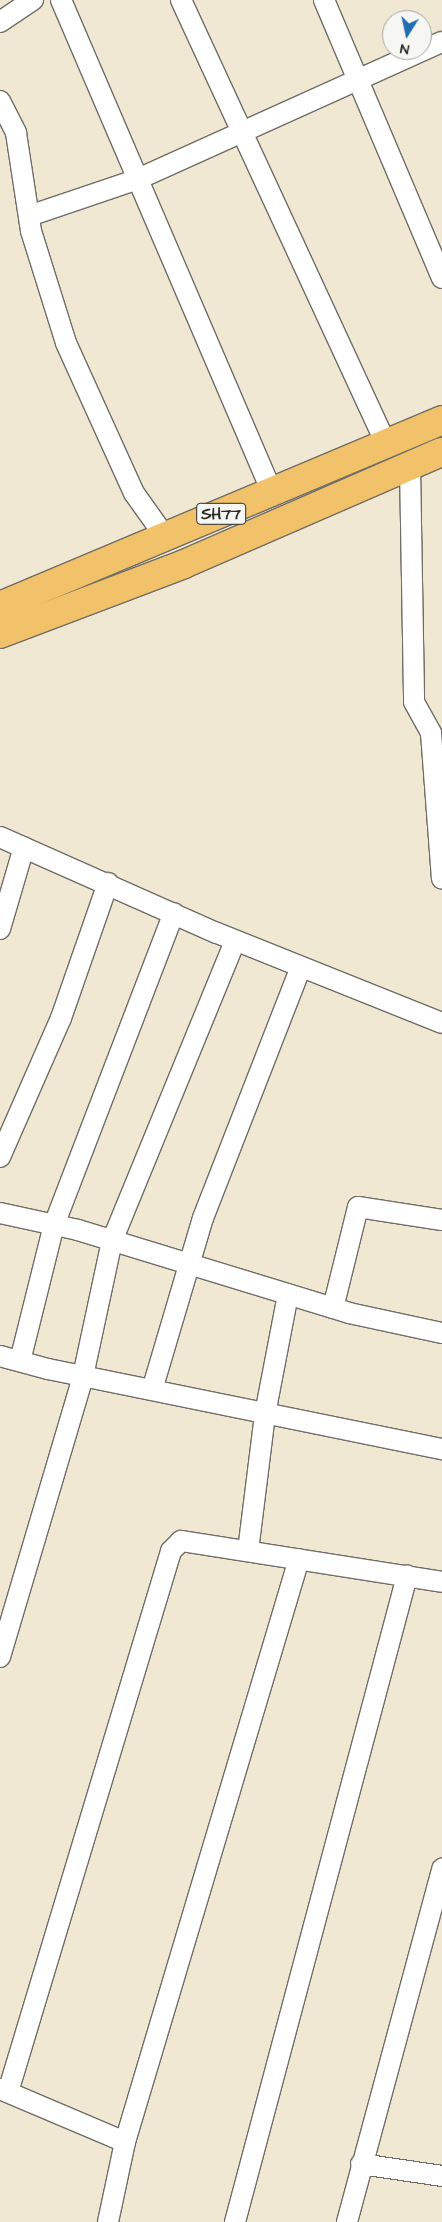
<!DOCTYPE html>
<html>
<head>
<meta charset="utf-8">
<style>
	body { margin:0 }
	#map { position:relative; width:442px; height:2222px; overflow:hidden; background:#f1e8d4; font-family:"Architects Daughter",sans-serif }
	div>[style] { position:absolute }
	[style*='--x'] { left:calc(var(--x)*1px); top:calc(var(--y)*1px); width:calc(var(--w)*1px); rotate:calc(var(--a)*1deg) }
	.roads { filter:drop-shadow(1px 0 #706d66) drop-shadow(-1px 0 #706d66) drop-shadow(0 1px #706d66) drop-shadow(0 -1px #706d66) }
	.street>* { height:20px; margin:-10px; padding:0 10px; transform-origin:10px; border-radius:10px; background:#fff }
	.primary>* { height:28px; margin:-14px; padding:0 14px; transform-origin:14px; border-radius:14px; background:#f2c26a }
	span { translate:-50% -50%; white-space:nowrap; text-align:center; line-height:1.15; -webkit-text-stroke:4px #f6f6f2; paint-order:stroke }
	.shield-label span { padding:1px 4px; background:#f6f6f2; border:1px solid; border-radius:4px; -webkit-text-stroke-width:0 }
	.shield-label { font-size:16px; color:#2b2b2b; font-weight:700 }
	.north { position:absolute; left:382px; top:10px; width:50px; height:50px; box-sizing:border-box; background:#f6f6f2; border:1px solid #a5a5a2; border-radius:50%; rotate:190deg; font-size:14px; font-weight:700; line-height:20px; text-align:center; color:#2b2b2b }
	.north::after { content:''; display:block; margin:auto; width:18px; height:22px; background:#1f6fb2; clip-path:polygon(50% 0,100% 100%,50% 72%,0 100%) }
</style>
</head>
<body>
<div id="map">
	<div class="roads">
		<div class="street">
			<i style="--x:61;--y:0;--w:535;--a:66.79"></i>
			<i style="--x:181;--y:0;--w:488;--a:65.2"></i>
			<i style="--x:324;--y:0;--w:302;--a:67"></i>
			<i style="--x:0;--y:22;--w:40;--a:-34"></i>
			<i style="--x:0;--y:101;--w:36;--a:63"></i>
			<i style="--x:16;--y:133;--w:99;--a:81.3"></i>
			<i style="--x:31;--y:231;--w:117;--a:72.6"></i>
			<i style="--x:66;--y:343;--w:165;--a:65.6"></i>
			<i style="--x:134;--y:493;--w:55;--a:54.6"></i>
			<i style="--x:29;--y:216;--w:115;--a:-18.7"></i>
			<i style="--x:138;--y:179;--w:333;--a:-24.3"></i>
			<i style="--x:410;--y:466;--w:236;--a:89"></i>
			<i style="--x:414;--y:702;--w:35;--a:61"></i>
			<i style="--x:431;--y:733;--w:146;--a:85.7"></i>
			<i style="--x:0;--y:837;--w:237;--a:23.9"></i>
			<i style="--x:217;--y:933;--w:242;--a:21.8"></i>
			<i style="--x:0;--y:929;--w:85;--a:-73.7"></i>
			<i style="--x:0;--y:1157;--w:152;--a:-66.3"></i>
			<i style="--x:61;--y:1018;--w:143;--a:-70.8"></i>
			<i style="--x:0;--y:1213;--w:80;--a:12.3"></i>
			<i style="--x:78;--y:1230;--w:283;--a:17"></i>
			<i style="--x:349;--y:1313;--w:95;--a:12.1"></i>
			<i style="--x:333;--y:1308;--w:104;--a:-76.1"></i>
			<i style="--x:358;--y:1207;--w:85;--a:8.8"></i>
			<i style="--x:0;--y:1356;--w:50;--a:15.2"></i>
			<i style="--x:48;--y:1369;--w:402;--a:11.5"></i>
			<i style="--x:20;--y:1361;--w:140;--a:-76"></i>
			<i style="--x:54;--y:1225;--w:334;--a:-69"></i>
			<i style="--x:152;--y:1390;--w:179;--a:-73.5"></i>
			<i style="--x:203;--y:1218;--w:269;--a:-68.7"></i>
			<i style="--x:248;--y:1551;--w:138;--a:-82.9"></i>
			<i style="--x:265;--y:1414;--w:122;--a:-79.1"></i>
			<i style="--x:0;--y:1657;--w:293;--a:-73.5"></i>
			<i style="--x:83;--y:1376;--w:138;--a:-77.9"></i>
			<i style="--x:112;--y:1241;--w:324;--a:-67.7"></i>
			<i style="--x:0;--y:2089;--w:136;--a:23"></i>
			<i style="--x:8;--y:2092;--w:565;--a:-73.23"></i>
			<i style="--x:171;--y:1551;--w:14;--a:-45"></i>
			<i style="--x:181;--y:1541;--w:264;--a:8.9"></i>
			<i style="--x:361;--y:2164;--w:82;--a:8.4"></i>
			<i style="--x:108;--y:2222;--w:82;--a:-78"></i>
			<i style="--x:125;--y:2142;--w:608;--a:-73.38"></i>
			<i style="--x:235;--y:2222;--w:669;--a:-75.09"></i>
			<i style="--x:347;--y:2222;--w:366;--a:-74.9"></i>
		</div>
		<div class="primary">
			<i style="--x:0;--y:606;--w:480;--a:-22.8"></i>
			<i style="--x:0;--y:634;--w:197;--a:-20.8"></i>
			<i style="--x:184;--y:564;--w:281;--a:-23.5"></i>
		</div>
	</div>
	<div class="shield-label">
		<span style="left:221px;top:514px">SH77</span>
	</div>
	<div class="north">N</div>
</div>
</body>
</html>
